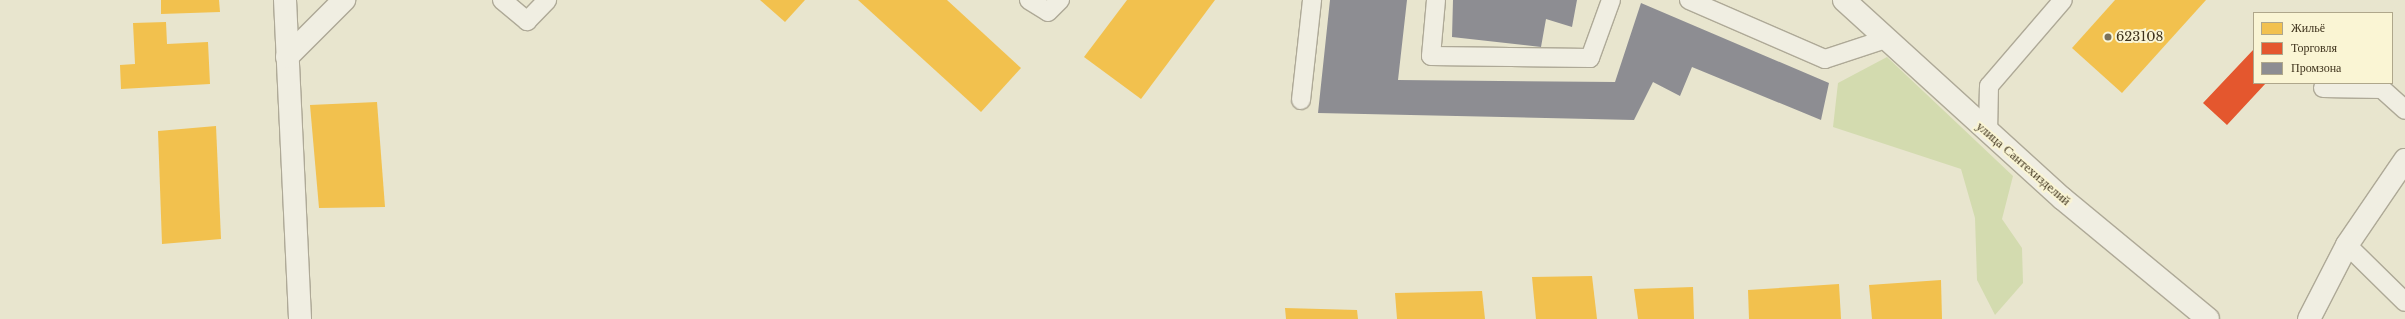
<!DOCTYPE html>
<html>
<head>
<meta charset="utf-8">
<style>
	body { margin:0 }
	#map { position:relative; width:2405px; height:319px; overflow:hidden; background:#e8e5ce; font-family:"Libre Baskerville",serif }
	div>[style] { position:absolute }
	[style*='--x'] { left:calc(var(--x)*1px); top:calc(var(--y)*1px); width:calc(var(--w)*1px); rotate:calc(var(--a)*1deg) }
	.green>* { inset:0; background:#d3dbaf }
	.homes>* { inset:0; background:#f2c14e }
	.shops>* { inset:0; background:#e4572e }
	.industry>* { inset:0; background:#8d8d92 }
	.roads { filter:drop-shadow(1px 0 #aea997) drop-shadow(-1px 0 #aea997) drop-shadow(0 1px #aea997) drop-shadow(0 -1px #aea997) }
	.service>* { height:18px; margin:-9px; padding:0 9px; transform-origin:9px; border-radius:9px; background:#f0eee2 }
	.minor>* { height:22px; margin:-11px; padding:0 11px; transform-origin:11px; border-radius:11px; background:#f0eee2 }
	.dots>* { width:11px; height:11px; translate:-50% -50%; box-sizing:border-box; border:2px solid #faf5d4; border-radius:50% }
	span { translate:-50% -50%; white-space:nowrap; text-align:center; line-height:1.15; -webkit-text-stroke:4px #faf5d4; paint-order:stroke }
	.poi-label { font-size:13px; color:#3f331d }
	.left { translate:0 -50%; text-align:left }
	.street-label { font-size:13px; color:#3f331d }
	.legend { position:absolute; left:2253px; top:12px; width:140px; height:72px; box-sizing:border-box; background:#faf5d4; border:1px solid #afa78b; margin:0; padding:5px 7px; list-style:none; font-size:12px; color:#3f331d }
	.legend li { display:flex; align-items:center; gap:8px; height:20px }
	.legend b { width:20px; border:1px solid #afa78b }
</style>
</head>
<body>
<div id="map">
	<div class="green">
		<i style="clip-path:polygon(1887px 57px,2013px 176px,2002px 219px,2022px 248px,2023px 283px,1995px 315px,1977px 280px,1975px 218px,1961px 169px,1833px 127px,1838px 83px)"></i>
	</div>
	<div class="homes">
		<i style="clip-path:polygon(161px 0,219px 0,220px 12px,161px 14px)"></i>
		<i style="clip-path:polygon(760px 0,805px 0,785px 22px)"></i>
		<i style="clip-path:polygon(858px 0,947px 0,1021px 68px,981px 112px)"></i>
		<i style="clip-path:polygon(1127px 0,1215px 0,1141px 99px,1084px 57px)"></i>
		<i style="clip-path:polygon(2115px 0,2206px 0,2122px 93px,2072px 48px)"></i>
		<i style="clip-path:polygon(166px 22px,167px 44px,208px 42px,210px 84px,121px 89px,120px 65px,135px 64px,133px 23px)"></i>
		<i style="clip-path:polygon(377px 102px,385px 207px,319px 208px,310px 105px)"></i>
		<i style="clip-path:polygon(216px 126px,221px 239px,162px 244px,158px 131px)"></i>
		<i style="clip-path:polygon(1592px 276px,1597px 319px,1536px 319px,1532px 277px)"></i>
		<i style="clip-path:polygon(1941px 280px,1942px 319px,1872px 319px,1869px 285px)"></i>
		<i style="clip-path:polygon(1839px 284px,1841px 319px,1749px 319px,1748px 290px)"></i>
		<i style="clip-path:polygon(1693px 287px,1694px 319px,1638px 319px,1634px 289px)"></i>
		<i style="clip-path:polygon(1482px 291px,1485px 319px,1397px 319px,1395px 293px)"></i>
		<i style="clip-path:polygon(1285px 308px,1357px 310px,1358px 319px,1286px 319px)"></i>
	</div>
	<div class="shops">
		<i style="clip-path:polygon(2254px 49px,2254px 83px,2266px 83px,2227px 125px,2203px 103px)"></i>
	</div>
	<div class="industry">
		<i style="clip-path:polygon(1330px 0,1407px 0,1398px 80px,1615px 82px,1641px 3px,1829px 83px,1821px 120px,1692px 67px,1680px 96px,1653px 82px,1634px 120px,1318px 113px)"></i>
		<i style="clip-path:polygon(1453px 0,1577px 0,1572px 27px,1546px 19px,1541px 47px,1452px 37px)"></i>
	</div>
	<div class="roads">
		<div class="service">
			<i style="--x:502;--y:0;--w:33;--a:40"></i>
			<i style="--x:527;--y:21;--w:29;--a:-46"></i>
			<i style="--x:1029;--y:0;--w:22;--a:32"></i>
			<i style="--x:1048;--y:12;--w:17;--a:-45"></i>
			<i style="--x:1436;--y:0;--w:56;--a:95.1"></i>
			<i style="--x:1431;--y:56;--w:159;--a:0.7"></i>
			<i style="--x:1590;--y:58;--w:62;--a:-70.1"></i>
			<i style="--x:1689;--y:0;--w:148;--a:23.5"></i>
			<i style="--x:1825;--y:59;--w:64;--a:-18.2"></i>
			<i style="--x:2323;--y:88;--w:59;--a:1"></i>
			<i style="--x:2382;--y:89;--w:31;--a:42"></i>
			<i style="--x:1301;--y:100;--w:101;--a:-83.7"></i>
			<i style="--x:1988;--y:133;--w:47;--a:-88.8"></i>
			<i style="--x:1989;--y:86;--w:113;--a:-49.3"></i>
			<i style="--x:2347;--y:245;--w:81;--a:44.5"></i>
		</div>
		<div class="minor">
			<i style="--x:285;--y:0;--w:319;--a:87.3"></i>
			<i style="--x:1844;--y:0;--w:296;--a:42.3"></i>
			<i style="--x:2063;--y:199;--w:188;--a:39.6"></i>
			<i style="--x:287;--y:57;--w:81;--a:-45"></i>
			<i style="--x:2309;--y:319;--w:83;--a:-62.8"></i>
			<i style="--x:2347;--y:245;--w:103;--a:-55.7"></i>
		</div>
	</div>
	<div class="dots">
		<i style="left:2108px;top:37px;background:#7a715b"></i>
	</div>
	<div class="poi-label">
		<span class="left" style="left:2116px;top:37px">623108</span>
	</div>
	<div class="street-label">
		<span style="left:2023px;top:164px;rotate:41deg">улица Сантехизделий</span>
	</div>
	<ul class="legend">
	<li><b style="height:11px;background:#f2c14e"></b>Жильё</li>
	<li><b style="height:11px;background:#e4572e"></b>Торговля</li>
	<li><b style="height:11px;background:#8d8d92"></b>Промзона</li>
	</ul>
</div>
</body>
</html>
